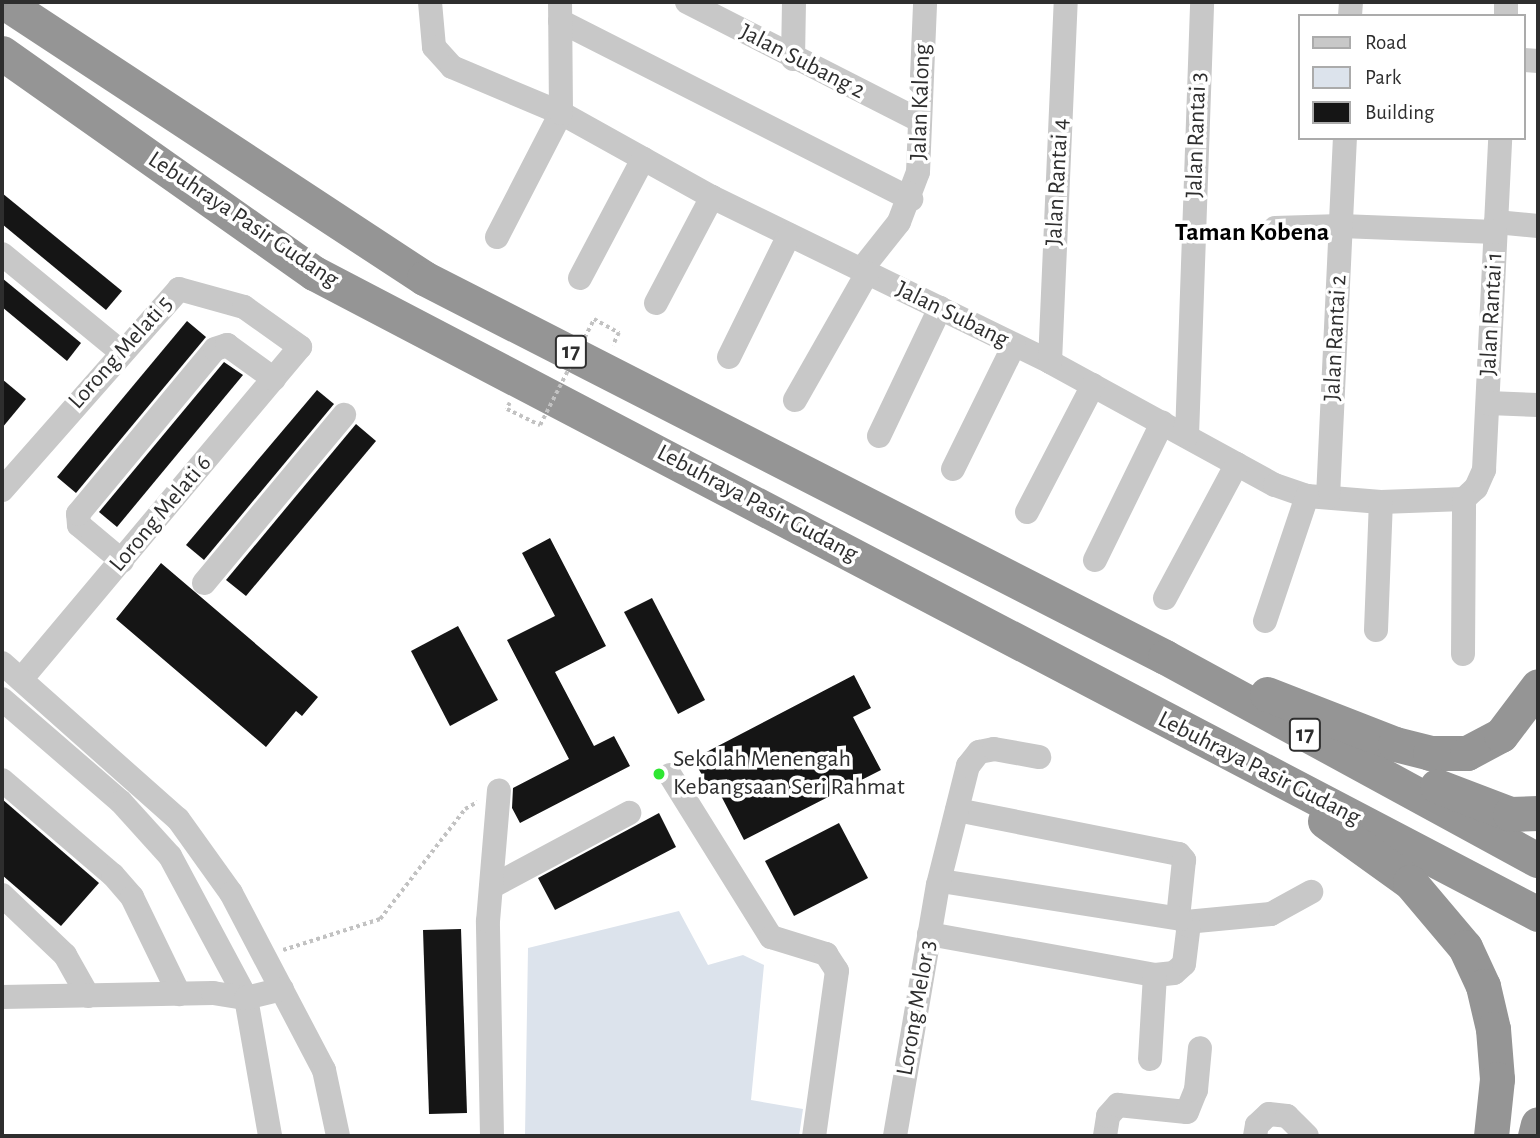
<!DOCTYPE html>
<html>
<head>
<meta charset="utf-8">
<style>
	body { margin:0 }
	#map { position:relative; width:1540px; height:1138px; overflow:hidden; background:#fff; font-family:"Alegreya Sans",sans-serif }
	div>[style] { position:absolute }
	[style*='--x'] { left:calc(var(--x)*1px); top:calc(var(--y)*1px); width:calc(var(--w)*1px); rotate:calc(var(--a)*1deg) }
	.green>* { inset:0; background:#dce3ec }
	.building>* { inset:0; background:#151515 }
	.path>* { height:3.5px; margin-top:-1.75px; transform-origin:0; background:repeating-linear-gradient(90deg,#c2c2c2 0 3.5px,transparent 0 7px) }
	.minor>* { height:24px; margin:-12px; padding:0 12px; transform-origin:12px; border-radius:12px; background:#c8c8c8 }
	.highway>* { height:35px; margin:-17.5px; padding:0 17.5px; transform-origin:17.5px; border-radius:17.5px; background:#959595 }
	.path-bridge>* { height:3.5px; margin-top:-1.75px; transform-origin:0; background:repeating-linear-gradient(90deg,#c2c2c2 0 3.5px,transparent 0 7px) }
	.dots>* { width:19px; height:19px; translate:-50% -50%; box-sizing:border-box; border:4px solid #fff; border-radius:50% }
	span { translate:-50% -50%; white-space:nowrap; text-align:center; line-height:1.15; -webkit-text-stroke:7px #fff; paint-order:stroke }
	.shield-label span { padding:2px 5px; background:#fff; border:2px solid; border-radius:5px; -webkit-text-stroke-width:0 }
	.shield-label { font-size:23px; color:#2e2e2e; font-weight:700 }
	.street-label { font-size:24px; color:#2e2e2e }
	.poi-label { font-size:24px; color:#2e2e2e }
	.left { translate:0 -50%; text-align:left }
	.neighbourhood-label { font-size:26px; color:#000; font-weight:700 }
	.frame { position:absolute; inset:0; border:4px solid #2e2e2e; pointer-events:none }
	.legend { position:absolute; left:1298px; top:14px; width:228px; height:126px; box-sizing:border-box; background:#fff; border:2px solid #ababab; margin:0; padding:9px 12px; list-style:none; font-size:21px; color:#2e2e2e }
	.legend li { display:flex; align-items:center; gap:14px; height:35px }
	.legend b { width:35px; border:2px solid #ababab }
</style>
</head>
<body>
<div id="map">
	<div class="green">
		<i style="clip-path:polygon(679px 911px,708px 965px,743px 955px,764px 965px,751px 1100px,803px 1109px,799px 1136px,525px 1136px,528px 948px)"></i>
	</div>
	<div class="building">
		<i style="clip-path:polygon(2px 193px,122px 291px,106px 310px,2px 224px)"></i>
		<i style="clip-path:polygon(2px 278px,81px 343px,67px 361px,2px 307px)"></i>
		<i style="clip-path:polygon(187px 321px,206px 337px,76px 493px,57px 477px)"></i>
		<i style="clip-path:polygon(224px 362px,243px 375px,117px 527px,99px 512px)"></i>
		<i style="clip-path:polygon(2px 379px,26px 399px,2px 428px)"></i>
		<i style="clip-path:polygon(317px 390px,334px 404px,204px 560px,186px 545px)"></i>
		<i style="clip-path:polygon(356px 424px,376px 441px,246px 596px,226px 580px)"></i>
		<i style="clip-path:polygon(550px 538px,606px 646px,555px 672px,594px 746px,614px 736px,630px 766px,520px 823px,512px 808px,513px 788px,569px 759px,507px 640px,555px 616px,522px 553px)"></i>
		<i style="clip-path:polygon(161px 563px,318px 697px,302px 716px,296px 711px,266px 747px,116px 619px)"></i>
		<i style="clip-path:polygon(652px 598px,705px 700px,678px 714px,624px 612px)"></i>
		<i style="clip-path:polygon(458px 626px,498px 700px,450px 726px,411px 651px)"></i>
		<i style="clip-path:polygon(854px 675px,871px 708px,853px 717px,881px 770px,744px 840px,717px 788px,711px 791px,693px 759px)"></i>
		<i style="clip-path:polygon(2px 799px,99px 883px,61px 926px,2px 875px)"></i>
		<i style="clip-path:polygon(659px 813px,676px 847px,555px 910px,538px 878px)"></i>
		<i style="clip-path:polygon(839px 823px,868px 878px,794px 916px,765px 861px)"></i>
		<i style="clip-path:polygon(461px 929px,467px 1113px,429px 1114px,423px 930px)"></i>
	</div>
	<div class="path">
		<i style="--x:594;--y:319;--w:29;--a:29"></i>
		<i style="--x:619;--y:333;--w:14;--a:115"></i>
		<i style="--x:510;--y:403;--w:7;--a:117"></i>
		<i style="--x:507;--y:409;--w:37;--a:26"></i>
		<i style="--x:283;--y:950;--w:102;--a:-17.7"></i>
		<i style="--x:380;--y:919;--w:139;--a:-52.3"></i>
		<i style="--x:465;--y:809;--w:14;--a:-30"></i>
	</div>
	<div class="minor">
		<i style="--x:430;--y:2;--w:45;--a:84.9"></i>
		<i style="--x:434;--y:47;--w:27;--a:48"></i>
		<i style="--x:452;--y:67;--w:118;--a:22.9"></i>
		<i style="--x:561;--y:113;--w:173;--a:29.1"></i>
		<i style="--x:712;--y:197;--w:376;--a:26"></i>
		<i style="--x:1050;--y:362;--w:256;--a:28.7"></i>
		<i style="--x:1275;--y:485;--w:34;--a:19"></i>
		<i style="--x:1307;--y:496;--w:74;--a:4.6"></i>
		<i style="--x:1381;--y:502;--w:83;--a:-2.1"></i>
		<i style="--x:1464;--y:499;--w:16;--a:-43"></i>
		<i style="--x:1476;--y:488;--w:20;--a:-66"></i>
		<i style="--x:1484;--y:470;--w:332;--a:-87.2"></i>
		<i style="--x:687;--y:2;--w:258;--a:27"></i>
		<i style="--x:1350;--y:16;--w:14;--a:-86"></i>
		<i style="--x:1506;--y:16;--w:14;--a:-90"></i>
		<i style="--x:560;--y:21;--w:394;--a:26.9"></i>
		<i style="--x:793;--y:59;--w:57;--a:-89"></i>
		<i style="--x:1524;--y:60;--w:14;--a:4"></i>
		<i style="--x:1496;--y:222;--w:42;--a:5.4"></i>
		<i style="--x:1275;--y:228;--w:66;--a:-1.7"></i>
		<i style="--x:1341;--y:226;--w:154;--a:2.2"></i>
		<i style="--x:497;--y:237;--w:140;--a:-62.7"></i>
		<i style="--x:561;--y:113;--w:111;--a:-90.5"></i>
		<i style="--x:2;--y:254;--w:153;--a:39.4"></i>
		<i style="--x:861;--y:270;--w:61;--a:-51.6"></i>
		<i style="--x:899;--y:222;--w:53;--a:-69.2"></i>
		<i style="--x:918;--y:172;--w:170;--a:-87.6"></i>
		<i style="--x:580;--y:278;--w:135;--a:-62.1"></i>
		<i style="--x:656;--y:303;--w:120;--a:-62.2"></i>
		<i style="--x:729;--y:357;--w:136;--a:-63.8"></i>
		<i style="--x:1050;--y:362;--w:360;--a:-87.5"></i>
		<i style="--x:795;--y:400;--w:146;--a:-60.4"></i>
		<i style="--x:1488;--y:403;--w:50;--a:2.3"></i>
		<i style="--x:879;--y:436;--w:142;--a:-64.5"></i>
		<i style="--x:1187;--y:436;--w:434;--a:-88"></i>
		<i style="--x:953;--y:469;--w:138;--a:-63.8"></i>
		<i style="--x:2;--y:490;--w:268;--a:-48.6"></i>
		<i style="--x:179;--y:289;--w:67;--a:15.5"></i>
		<i style="--x:244;--y:307;--w:69;--a:35.5"></i>
		<i style="--x:300;--y:347;--w:434;--a:130"></i>
		<i style="--x:1328;--y:497;--w:359;--a:-87.3"></i>
		<i style="--x:1027;--y:512;--w:143;--a:-62.5"></i>
		<i style="--x:1095;--y:560;--w:153;--a:-63.9"></i>
		<i style="--x:122;--y:561;--w:56;--a:-140.1"></i>
		<i style="--x:79;--y:525;--w:11;--a:-95"></i>
		<i style="--x:78;--y:514;--w:214;--a:-50.3"></i>
		<i style="--x:215;--y:349;--w:13;--a:-18"></i>
		<i style="--x:227;--y:345;--w:58;--a:35.9"></i>
		<i style="--x:204;--y:583;--w:219;--a:-50.2"></i>
		<i style="--x:1165;--y:598;--w:152;--a:-61.8"></i>
		<i style="--x:1265;--y:621;--w:132;--a:-71.4"></i>
		<i style="--x:1376;--y:630;--w:128;--a:-87.8"></i>
		<i style="--x:1463;--y:654;--w:155;--a:-89.6"></i>
		<i style="--x:2;--y:663;--w:235;--a:41.6"></i>
		<i style="--x:178;--y:819;--w:91;--a:54.4"></i>
		<i style="--x:231;--y:893;--w:200;--a:62.3"></i>
		<i style="--x:324;--y:1070;--w:67;--a:78"></i>
		<i style="--x:2;--y:699;--w:157;--a:40.9"></i>
		<i style="--x:121;--y:802;--w:73;--a:47.8"></i>
		<i style="--x:170;--y:856;--w:161;--a:61.8"></i>
		<i style="--x:246;--y:998;--w:140;--a:80.1"></i>
		<i style="--x:670;--y:775;--w:191;--a:58.1"></i>
		<i style="--x:771;--y:937;--w:58;--a:17.2"></i>
		<i style="--x:826;--y:954;--w:20;--a:57"></i>
		<i style="--x:837;--y:971;--w:167;--a:97.9"></i>
		<i style="--x:2;--y:780;--w:146;--a:40.6"></i>
		<i style="--x:113;--y:875;--w:29;--a:49"></i>
		<i style="--x:132;--y:897;--w:108;--a:64.1"></i>
		<i style="--x:957;--y:810;--w:226;--a:11.2"></i>
		<i style="--x:1179;--y:854;--w:8;--a:50"></i>
		<i style="--x:1184;--y:860;--w:58;--a:95.9"></i>
		<i style="--x:491;--y:887;--w:157;--a:-28.2"></i>
		<i style="--x:2;--y:895;--w:87;--a:43.6"></i>
		<i style="--x:65;--y:955;--w:47;--a:60.7"></i>
		<i style="--x:1186;--y:922;--w:85;--a:-5.4"></i>
		<i style="--x:1271;--y:914;--w:46;--a:-28.8"></i>
		<i style="--x:929;--y:934;--w:230;--a:10.3"></i>
		<i style="--x:1155;--y:975;--w:19;--a:-6"></i>
		<i style="--x:1174;--y:973;--w:13;--a:-42"></i>
		<i style="--x:1184;--y:964;--w:38;--a:-83"></i>
		<i style="--x:1189;--y:926;--w:11;--a:-139"></i>
		<i style="--x:1181;--y:919;--w:243;--a:-171"></i>
		<i style="--x:2;--y:997;--w:211;--a:-1.1"></i>
		<i style="--x:213;--y:993;--w:33;--a:9"></i>
		<i style="--x:246;--y:998;--w:37;--a:-14"></i>
		<i style="--x:1150;--y:1059;--w:84;--a:-86.6"></i>
		<i style="--x:492;--y:1136;--w:215;--a:-91.1"></i>
		<i style="--x:488;--y:921;--w:131;--a:-85.2"></i>
		<i style="--x:895;--y:1136;--w:255;--a:-80.3"></i>
		<i style="--x:938;--y:885;--w:123;--a:-75.9"></i>
		<i style="--x:968;--y:766;--w:18;--a:-52"></i>
		<i style="--x:979;--y:752;--w:15;--a:-11"></i>
		<i style="--x:994;--y:749;--w:46;--a:10.1"></i>
		<i style="--x:1105;--y:1136;--w:20;--a:-81"></i>
		<i style="--x:1108;--y:1116;--w:15;--a:-48"></i>
		<i style="--x:1118;--y:1105;--w:69;--a:5.8"></i>
		<i style="--x:1187;--y:1112;--w:24;--a:-68"></i>
		<i style="--x:1196;--y:1090;--w:42;--a:-84.6"></i>
		<i style="--x:1255;--y:1136;--w:11;--a:-80"></i>
		<i style="--x:1257;--y:1125;--w:16;--a:-43"></i>
		<i style="--x:1269;--y:1114;--w:18;--a:6"></i>
		<i style="--x:1287;--y:1116;--w:28;--a:45"></i>
	</div>
	<div class="highway">
		<i style="--x:4;--y:2;--w:503;--a:33.31"></i>
		<i style="--x:424;--y:278;--w:832;--a:27.09"></i>
		<i style="--x:1165;--y:657;--w:425;--a:28.6"></i>
		<i style="--x:2;--y:53;--w:382;--a:35.2"></i>
		<i style="--x:314;--y:273;--w:1382;--a:27.64"></i>
		<i style="--x:1267;--y:694;--w:137;--a:21.3"></i>
		<i style="--x:1395;--y:744;--w:36;--a:14"></i>
		<i style="--x:1430;--y:753;--w:37;--a:0"></i>
		<i style="--x:1467;--y:753;--w:38;--a:-28"></i>
		<i style="--x:1501;--y:735;--w:61;--a:-52.9"></i>
		<i style="--x:1437;--y:786;--w:78;--a:21"></i>
		<i style="--x:1510;--y:814;--w:28;--a:-2"></i>
		<i style="--x:1325;--y:821;--w:105;--a:35.7"></i>
		<i style="--x:1410;--y:882;--w:85;--a:49.8"></i>
		<i style="--x:1465;--y:947;--w:43;--a:65.2"></i>
		<i style="--x:1483;--y:986;--w:44;--a:76.9"></i>
		<i style="--x:1493;--y:1029;--w:50;--a:85.4"></i>
		<i style="--x:1497;--y:1079;--w:57;--a:96"></i>
		<i style="--x:1535;--y:1136;--w:12;--a:-76"></i>
	</div>
	<div class="path-bridge">
		<i style="--x:540;--y:425;--w:119;--a:-63"></i>
	</div>
	<div class="dots">
		<i style="left:659px;top:774px;background:#2fe632"></i>
	</div>
	<div class="shield-label">
		<span style="left:571px;top:352px">17</span>
		<span style="left:1305px;top:735px">17</span>
	</div>
	<div class="street-label">
		<span style="left:802px;top:62px;rotate:27deg">Jalan Subang 2</span>
		<span style="left:921px;top:102px;rotate:-88deg">Jalan Kalong</span>
		<span style="left:1197px;top:135px;rotate:-88deg">Jalan Rantai 3</span>
		<span style="left:1058px;top:182px;rotate:-87deg">Jalan Rantai 4</span>
		<span style="left:243px;top:220px;rotate:34deg">Lebuhraya Pasir Gudang</span>
		<span style="left:1492px;top:314px;rotate:-87deg">Jalan Rantai 1</span>
		<span style="left:952px;top:315px;rotate:26deg">Jalan Subang</span>
		<span style="left:1336px;top:338px;rotate:-87deg">Jalan Rantai 2</span>
		<span style="left:121px;top:353px;rotate:-48deg">Lorong Melati 5</span>
		<span style="left:757px;top:504px;rotate:28deg">Lebuhraya Pasir Gudang</span>
		<span style="left:161px;top:514px;rotate:-50deg">Lorong Melati 6</span>
		<span style="left:1259px;top:769px;rotate:27deg">Lebuhraya Pasir Gudang</span>
		<span style="left:917px;top:1008px;rotate:-80deg">Lorong Melor 3</span>
	</div>
	<div class="poi-label">
		<span class="left" style="left:673px;top:774px">Sekolah Menengah<br>Kebangsaan Seri Rahmat</span>
	</div>
	<div class="neighbourhood-label">
		<span style="left:1252px;top:233px">Taman Kobena</span>
	</div>
	<div class="frame"></div>
	<ul class="legend">
	<li><b style="height:9px;background:#c8c8c8"></b>Road</li>
	<li><b style="height:19px;background:#dce3ec"></b>Park</li>
	<li><b style="height:19px;background:#151515"></b>Building</li>
	</ul>
</div>
</body>
</html>
